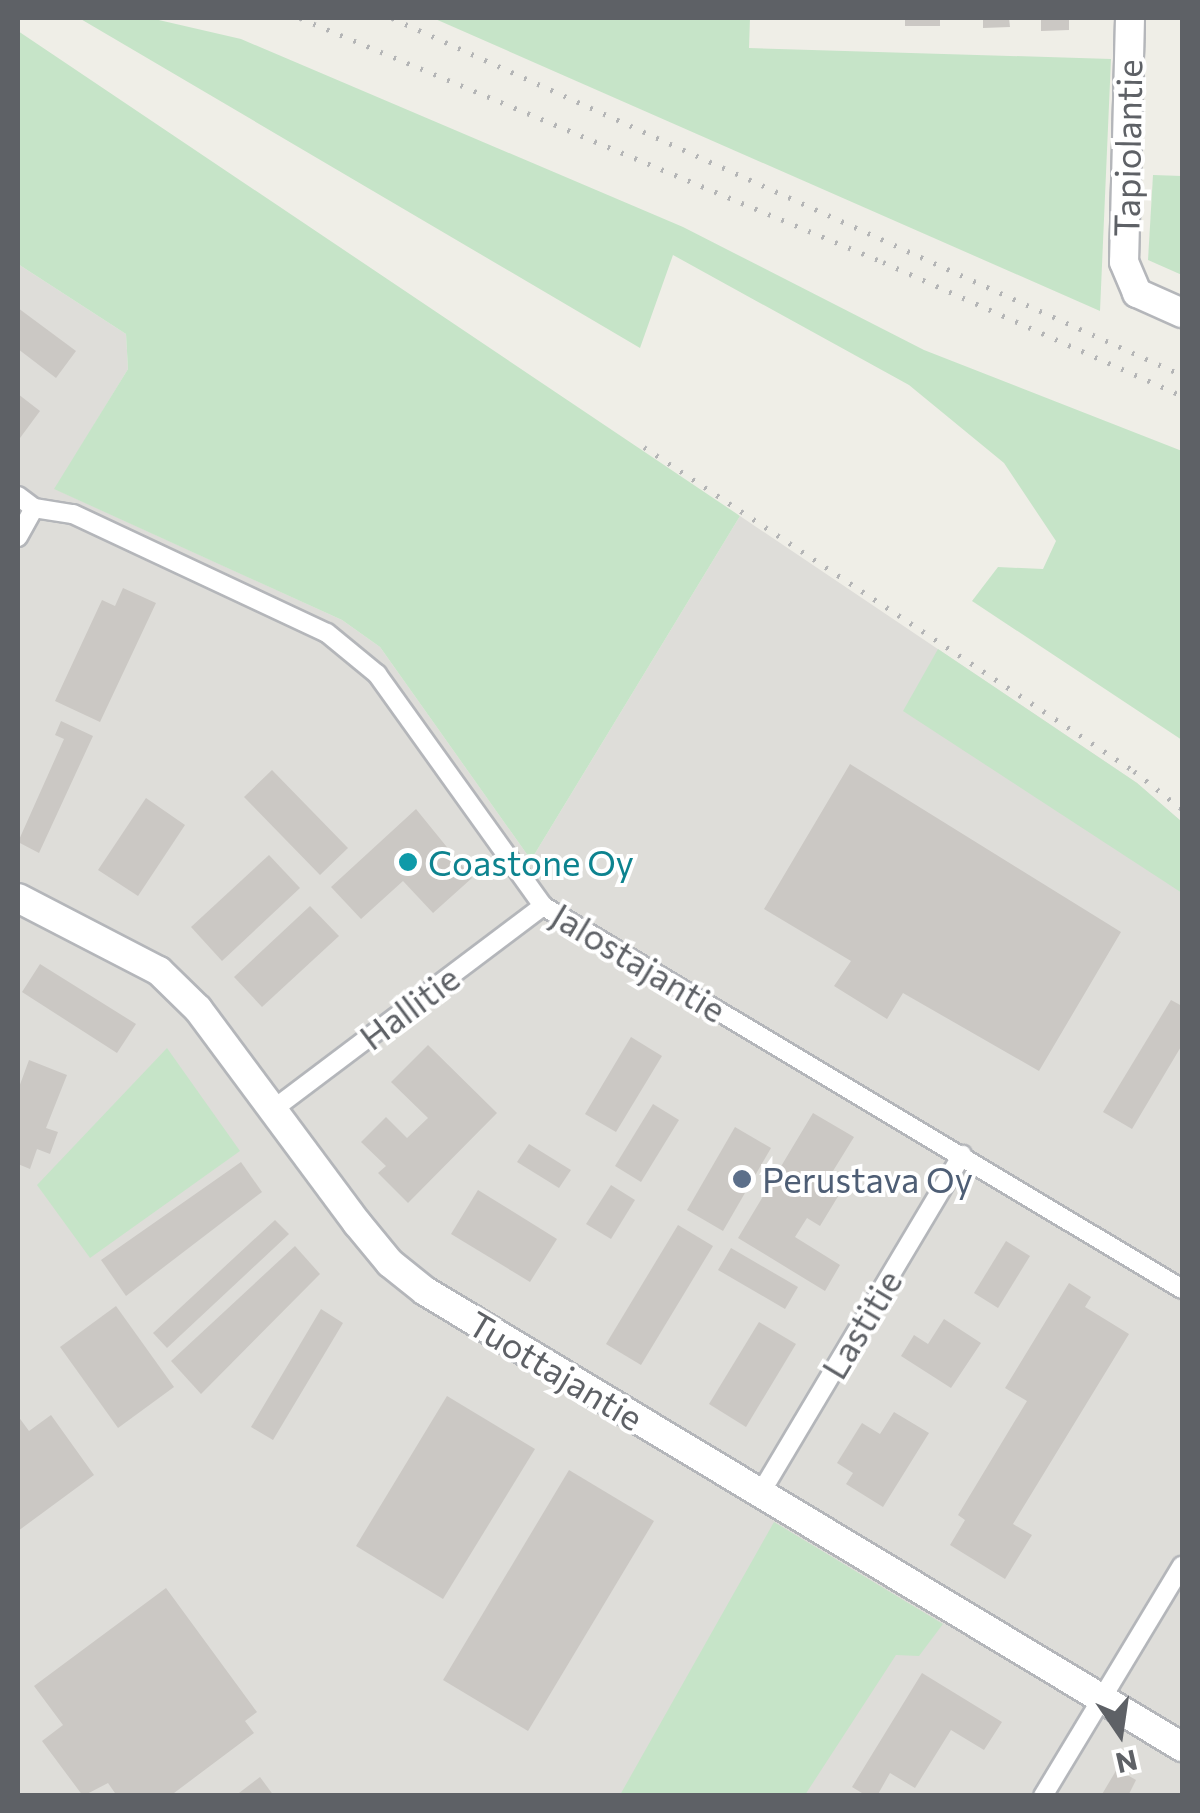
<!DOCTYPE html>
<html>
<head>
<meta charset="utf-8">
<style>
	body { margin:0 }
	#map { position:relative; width:1200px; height:1813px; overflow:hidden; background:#efeee7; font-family:Commissioner,sans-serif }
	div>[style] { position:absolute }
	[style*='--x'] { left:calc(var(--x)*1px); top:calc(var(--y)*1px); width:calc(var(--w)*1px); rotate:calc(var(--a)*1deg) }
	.industrial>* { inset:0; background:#deddd9 }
	.green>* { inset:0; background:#c6e4c8 }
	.building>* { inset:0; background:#cbc8c4 }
	.roads { filter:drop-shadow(2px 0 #b4b6ba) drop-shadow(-2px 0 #b4b6ba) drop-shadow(0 2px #b4b6ba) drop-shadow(0 -2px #b4b6ba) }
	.street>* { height:18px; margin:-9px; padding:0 9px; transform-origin:9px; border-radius:9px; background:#fff }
	.secondary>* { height:28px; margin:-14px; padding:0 14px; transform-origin:14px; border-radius:14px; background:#fff }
	.rail>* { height:5px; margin-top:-2.5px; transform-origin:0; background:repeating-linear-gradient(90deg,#b4b5b6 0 2.5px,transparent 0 14.5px) }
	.dots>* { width:28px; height:28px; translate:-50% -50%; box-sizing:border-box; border:5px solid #fff; border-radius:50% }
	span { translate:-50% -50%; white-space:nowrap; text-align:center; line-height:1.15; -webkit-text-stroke:8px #fff; paint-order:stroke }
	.street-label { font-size:35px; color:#5e6166 }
	.culture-label { font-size:35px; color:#0d838f }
	.left { translate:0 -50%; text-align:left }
	.service-label { font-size:35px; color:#4e5e75 }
	.frame { position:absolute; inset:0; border:20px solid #5e6166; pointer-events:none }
	.north { position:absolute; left:1070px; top:1683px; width:100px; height:100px; -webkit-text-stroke:8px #fff; paint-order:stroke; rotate:167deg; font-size:28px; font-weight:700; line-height:40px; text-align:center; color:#5e6166 }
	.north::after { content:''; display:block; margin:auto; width:35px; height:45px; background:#5e6166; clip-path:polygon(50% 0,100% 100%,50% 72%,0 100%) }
</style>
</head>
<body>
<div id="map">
	<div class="industrial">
		<i style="clip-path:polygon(18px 264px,126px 334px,128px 369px,55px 489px,342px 620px,380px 647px,531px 860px,740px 516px,1137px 783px,1182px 822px,1182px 1795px,18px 1795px)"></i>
	</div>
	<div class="green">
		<i style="clip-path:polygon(79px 18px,150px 18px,241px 39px,683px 227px,924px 350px,1182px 451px,1182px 740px,972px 601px,998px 567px,1043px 569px,1056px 541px,1004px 463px,909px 385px,673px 255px,640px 348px)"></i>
		<i style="clip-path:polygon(433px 18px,750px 18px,749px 48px,1111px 59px,1100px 311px)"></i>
		<i style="clip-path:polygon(18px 31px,740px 516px,531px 860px,380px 647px,342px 620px,54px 489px,128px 369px,126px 334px,18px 264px)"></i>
		<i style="clip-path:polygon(1153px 175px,1182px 176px,1182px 275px,1148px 260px)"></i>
		<i style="clip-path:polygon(938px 649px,1137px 783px,1182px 822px,1182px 893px,903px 711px)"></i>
		<i style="clip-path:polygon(167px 1048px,240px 1151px,90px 1258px,37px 1185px)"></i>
		<i style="clip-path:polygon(774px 1522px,943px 1624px,919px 1656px,896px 1655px,805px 1795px,620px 1795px)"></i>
	</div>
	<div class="building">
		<i style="clip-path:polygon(905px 18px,940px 18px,940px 26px,905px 26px)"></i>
		<i style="clip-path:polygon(983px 18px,1009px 18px,1010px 27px,983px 28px)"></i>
		<i style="clip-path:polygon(1041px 18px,1069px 18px,1069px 30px,1041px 31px)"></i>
		<i style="clip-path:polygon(18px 308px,76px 351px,56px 378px,18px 349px)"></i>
		<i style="clip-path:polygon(18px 394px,40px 411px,20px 438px,18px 436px)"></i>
		<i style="clip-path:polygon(123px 588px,156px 603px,100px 722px,55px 701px,102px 600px,115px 606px)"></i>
		<i style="clip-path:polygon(61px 721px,93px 736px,39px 853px,18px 842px,64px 739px,55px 735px)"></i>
		<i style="clip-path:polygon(850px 764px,1121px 932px,1039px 1071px,903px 993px,887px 1019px,834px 986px,851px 961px,764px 909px)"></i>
		<i style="clip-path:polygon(272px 770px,348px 848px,320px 875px,244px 797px)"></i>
		<i style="clip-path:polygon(146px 798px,185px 825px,138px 896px,98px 870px)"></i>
		<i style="clip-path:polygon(416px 809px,472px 878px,433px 913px,403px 881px,361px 919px,331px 887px)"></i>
		<i style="clip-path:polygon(269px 855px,300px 888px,222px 961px,191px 927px)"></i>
		<i style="clip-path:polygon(310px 906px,339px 936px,262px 1007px,234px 977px)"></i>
		<i style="clip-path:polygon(40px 964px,136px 1024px,117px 1053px,22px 992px)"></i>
		<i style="clip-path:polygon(1171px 1000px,1182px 1006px,1182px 1045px,1132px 1129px,1103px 1112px)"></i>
		<i style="clip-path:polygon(631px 1037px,662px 1056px,616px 1132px,585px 1114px)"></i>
		<i style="clip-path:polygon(428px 1045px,497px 1113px,408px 1203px,378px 1173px,386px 1166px,361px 1142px,386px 1117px,407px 1138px,428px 1118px,391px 1082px)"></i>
		<i style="clip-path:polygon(29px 1060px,67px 1075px,46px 1128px,58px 1132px,50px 1154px,37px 1149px,30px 1169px,18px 1164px,18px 1090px)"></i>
		<i style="clip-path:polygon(653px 1104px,679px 1120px,641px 1182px,615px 1166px)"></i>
		<i style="clip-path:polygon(813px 1113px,854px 1137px,833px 1171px,848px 1180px,820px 1226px,807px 1218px,795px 1237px,840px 1265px,825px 1291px,738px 1238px)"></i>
		<i style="clip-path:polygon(735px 1127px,771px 1148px,723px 1231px,687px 1210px)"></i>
		<i style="clip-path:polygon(529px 1144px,571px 1170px,559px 1188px,517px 1162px)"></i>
		<i style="clip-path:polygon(241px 1162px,262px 1192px,126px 1296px,101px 1260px)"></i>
		<i style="clip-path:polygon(611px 1185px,635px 1200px,611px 1239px,586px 1224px)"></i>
		<i style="clip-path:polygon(478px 1190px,557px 1239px,530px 1282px,451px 1234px)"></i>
		<i style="clip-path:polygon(275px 1220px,289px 1234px,167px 1348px,153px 1333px)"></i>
		<i style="clip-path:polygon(678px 1225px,713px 1246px,641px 1365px,606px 1344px)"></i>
		<i style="clip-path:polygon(1006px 1241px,1030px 1256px,998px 1308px,974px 1293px)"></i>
		<i style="clip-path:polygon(295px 1246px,320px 1274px,201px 1394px,171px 1361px)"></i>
		<i style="clip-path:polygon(731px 1248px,798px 1287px,785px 1309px,718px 1270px)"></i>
		<i style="clip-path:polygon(1069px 1283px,1091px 1297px,1085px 1307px,1129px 1334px,1013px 1524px,1032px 1535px,1005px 1579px,950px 1545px,965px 1520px,958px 1515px,1027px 1401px,1005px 1388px)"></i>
		<i style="clip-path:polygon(116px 1306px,174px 1387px,118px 1428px,60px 1347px)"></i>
		<i style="clip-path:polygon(321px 1309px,343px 1323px,273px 1440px,251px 1427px)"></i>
		<i style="clip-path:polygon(944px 1319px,981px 1343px,951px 1388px,901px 1356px,914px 1335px,928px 1344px)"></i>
		<i style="clip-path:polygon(759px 1322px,796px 1344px,746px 1427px,709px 1404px)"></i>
		<i style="clip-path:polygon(447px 1396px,535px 1449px,443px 1599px,356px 1546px)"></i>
		<i style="clip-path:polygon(894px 1412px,929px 1433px,883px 1507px,846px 1484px,853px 1473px,837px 1463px,862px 1423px,880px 1434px)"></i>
		<i style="clip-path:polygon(51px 1415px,94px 1475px,18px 1531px,18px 1416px,29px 1431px)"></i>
		<i style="clip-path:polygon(569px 1470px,654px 1521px,528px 1731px,443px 1680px)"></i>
		<i style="clip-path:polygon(166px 1588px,257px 1712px,245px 1721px,254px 1733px,170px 1796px,117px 1796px,108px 1783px,83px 1796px,42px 1741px,63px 1725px,34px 1686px)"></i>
		<i style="clip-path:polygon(922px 1673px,1002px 1722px,984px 1750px,951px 1730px,915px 1788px,890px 1773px,877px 1796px,867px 1796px,852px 1787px)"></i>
		<i style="clip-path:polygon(1117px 1769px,1136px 1780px,1128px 1796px,1101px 1796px)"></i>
		<i style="clip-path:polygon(260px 1777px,274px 1796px,235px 1796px)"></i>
	</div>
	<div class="roads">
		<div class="street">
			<i style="--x:18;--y:496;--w:20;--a:37"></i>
			<i style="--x:18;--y:537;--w:33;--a:-61"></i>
			<i style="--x:34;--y:508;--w:39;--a:9"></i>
			<i style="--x:73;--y:514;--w:280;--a:25.1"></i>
			<i style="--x:327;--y:633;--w:65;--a:39.4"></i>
			<i style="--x:377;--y:674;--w:285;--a:54.4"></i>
			<i style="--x:543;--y:906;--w:745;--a:30.94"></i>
			<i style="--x:275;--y:1108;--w:336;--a:-37"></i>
			<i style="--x:760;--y:1494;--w:395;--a:-59.2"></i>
			<i style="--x:1043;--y:1796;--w:269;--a:-58.9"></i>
		</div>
		<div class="secondary">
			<i style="--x:1130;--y:18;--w:244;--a:91.4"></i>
			<i style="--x:1124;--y:262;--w:34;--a:67"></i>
			<i style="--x:1137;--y:293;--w:49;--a:24"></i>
			<i style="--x:18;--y:898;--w:159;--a:27.4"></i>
			<i style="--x:159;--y:971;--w:54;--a:44.3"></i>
			<i style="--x:198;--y:1009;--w:267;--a:53.4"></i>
			<i style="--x:357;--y:1223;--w:52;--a:50.5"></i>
			<i style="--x:390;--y:1263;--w:45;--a:38.7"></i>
			<i style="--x:425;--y:1291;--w:884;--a:31.06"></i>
		</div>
	</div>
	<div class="rail">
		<i style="--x:300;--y:18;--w:632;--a:22.71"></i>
		<i style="--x:883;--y:262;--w:328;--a:24.1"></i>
		<i style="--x:392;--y:18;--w:867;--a:24.32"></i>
		<i style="--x:644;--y:447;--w:587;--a:33.47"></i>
		<i style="--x:1134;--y:771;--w:61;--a:38.4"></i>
	</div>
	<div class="dots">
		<i style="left:408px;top:862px;background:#0f9aa8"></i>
		<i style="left:742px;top:1179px;background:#5c6f8a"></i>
	</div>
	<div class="street-label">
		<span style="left:1127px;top:148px;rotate:-89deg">Tapiolantie</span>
		<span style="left:639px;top:962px;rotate:31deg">Jalostajantie</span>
		<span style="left:409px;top:1007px;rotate:-37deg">Hallitie</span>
		<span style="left:861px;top:1324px;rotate:-59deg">Lastitie</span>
		<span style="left:556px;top:1370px;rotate:31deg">Tuottajantie</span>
	</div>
	<div class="culture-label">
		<span class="left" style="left:428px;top:862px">Coastone Oy</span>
	</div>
	<div class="service-label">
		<span class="left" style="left:762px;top:1179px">Perustava Oy</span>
	</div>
	<div class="frame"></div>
	<div class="north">N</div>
</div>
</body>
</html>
